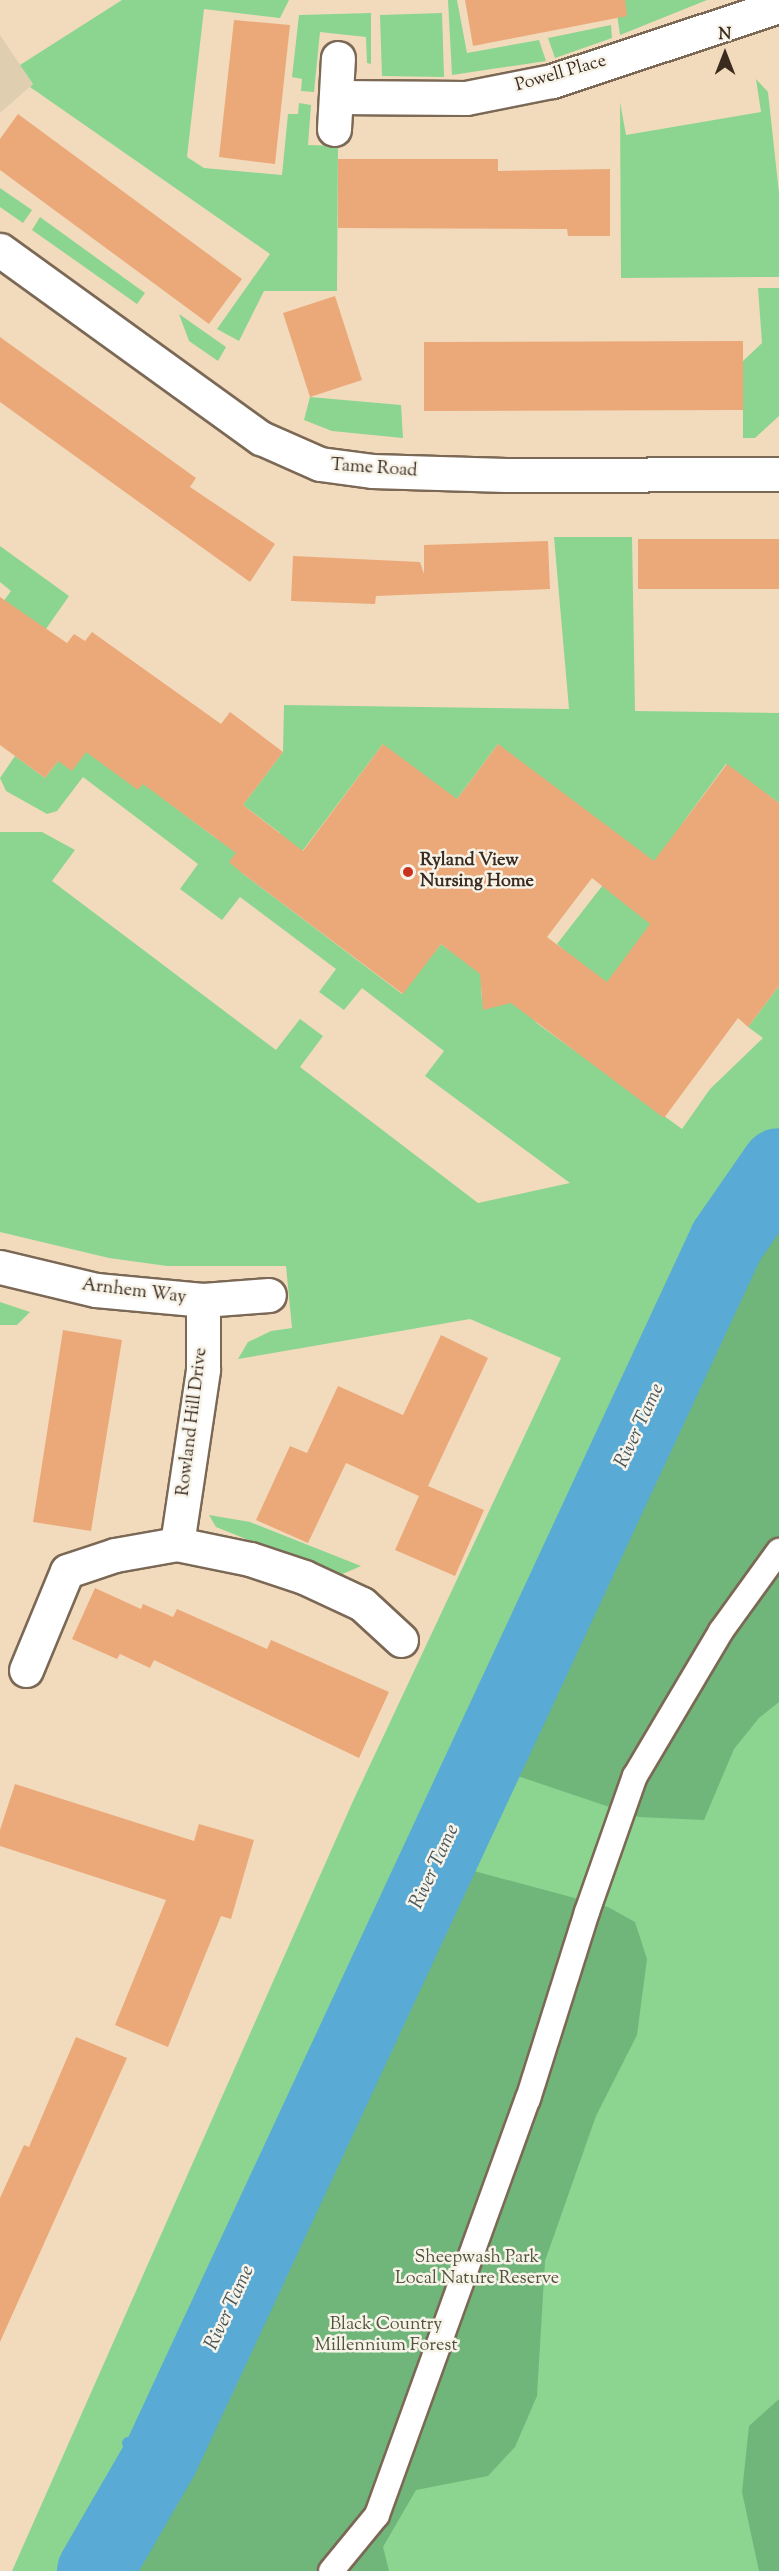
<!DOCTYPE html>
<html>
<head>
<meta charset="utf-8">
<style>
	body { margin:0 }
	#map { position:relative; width:779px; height:2571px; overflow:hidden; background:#f2dbbc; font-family:"Sorts Mill Goudy",serif }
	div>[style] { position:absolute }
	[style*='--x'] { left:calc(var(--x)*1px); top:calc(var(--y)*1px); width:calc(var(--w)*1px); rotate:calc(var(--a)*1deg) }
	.built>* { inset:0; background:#e0ceb1 }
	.green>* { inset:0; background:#8bd591 }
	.forest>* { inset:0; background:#70b67b }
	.stream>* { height:12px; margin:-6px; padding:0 6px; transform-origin:6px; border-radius:6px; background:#59aad4 }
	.river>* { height:76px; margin:-38px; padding:0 38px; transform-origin:38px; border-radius:38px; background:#59aad4 }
	.building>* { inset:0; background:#eba97a }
	.roads { filter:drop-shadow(2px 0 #7b6855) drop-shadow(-2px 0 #7b6855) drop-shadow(0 2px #7b6855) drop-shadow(0 -2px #7b6855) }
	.service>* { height:24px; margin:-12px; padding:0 12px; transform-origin:12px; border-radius:12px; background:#fff }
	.minor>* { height:33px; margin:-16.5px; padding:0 16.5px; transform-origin:16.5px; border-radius:16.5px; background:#fff }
	.secondary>* { height:33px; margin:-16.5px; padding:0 16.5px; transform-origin:16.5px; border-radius:16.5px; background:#fff }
	.dots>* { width:16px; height:16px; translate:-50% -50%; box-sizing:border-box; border:3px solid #f7f3e8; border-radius:50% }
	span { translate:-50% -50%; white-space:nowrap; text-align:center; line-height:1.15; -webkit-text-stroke:5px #f7f3e8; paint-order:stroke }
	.street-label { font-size:18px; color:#3b2a1e }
	.poi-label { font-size:18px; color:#3b2a1e; font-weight:700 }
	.left { translate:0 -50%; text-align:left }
	.park-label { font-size:18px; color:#4f553b }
	.water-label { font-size:20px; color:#46575e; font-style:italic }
	.north { position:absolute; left:695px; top:24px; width:60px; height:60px; -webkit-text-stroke:4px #f7f3e8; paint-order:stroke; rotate:0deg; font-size:16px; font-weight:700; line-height:24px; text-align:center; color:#3b2a1e }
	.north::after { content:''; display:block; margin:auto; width:21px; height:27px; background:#3b2a1e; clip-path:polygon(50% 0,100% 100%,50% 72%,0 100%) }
</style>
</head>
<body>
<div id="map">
	<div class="built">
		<i style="clip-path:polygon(0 35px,33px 84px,0 113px)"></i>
	</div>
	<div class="green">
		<i style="clip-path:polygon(122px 0,289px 0,280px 18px,204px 9px,187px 157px,204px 168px,282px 175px,288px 114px,298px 114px,299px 103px,311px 105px,308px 145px,338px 146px,337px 291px,264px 291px,239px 341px,217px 329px,270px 254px,30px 87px,33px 84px,20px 65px)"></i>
		<i style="clip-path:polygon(448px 0,457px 0,467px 53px,539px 40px,546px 61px,452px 75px)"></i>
		<i style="clip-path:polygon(615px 0,707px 0,620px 35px)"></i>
		<i style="clip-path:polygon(371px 13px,371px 64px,367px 63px,366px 37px,320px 32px,314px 92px,301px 91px,302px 79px,292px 77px,299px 15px)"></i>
		<i style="clip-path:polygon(442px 13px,444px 77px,382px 76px,380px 15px)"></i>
		<i style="clip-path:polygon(611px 25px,612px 38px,555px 58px,548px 38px)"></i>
		<i style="clip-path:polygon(756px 79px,768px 92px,779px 193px,779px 277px,621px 278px,620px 102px,626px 135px,761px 112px)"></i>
		<i style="clip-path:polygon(0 188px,32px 210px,23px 223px,0 207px)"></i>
		<i style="clip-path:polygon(40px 217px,145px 293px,137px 304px,32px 230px)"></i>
		<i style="clip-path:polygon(758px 288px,779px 288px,779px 416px,755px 438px,743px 438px,743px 361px,762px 343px)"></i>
		<i style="clip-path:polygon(179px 314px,226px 347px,218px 361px,189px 341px)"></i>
		<i style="clip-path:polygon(310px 397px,401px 405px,403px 438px,332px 431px,304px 420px)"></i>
		<i style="clip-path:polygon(554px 537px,632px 537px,635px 711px,779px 713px,779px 803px,726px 764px,684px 821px,712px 842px,605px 985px,557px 944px,606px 881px,498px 744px,457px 799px,447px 865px,383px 744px,288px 870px,261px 858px,280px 833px,243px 805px,283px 752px,284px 705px,569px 709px)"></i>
		<i style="clip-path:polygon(0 546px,69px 596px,41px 636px,0 606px,11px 591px,0 582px)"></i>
		<i style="clip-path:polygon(97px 738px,138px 789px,148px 776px,165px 800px,217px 839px,230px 823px,242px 873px,402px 994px,441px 944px,488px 979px,481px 988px,482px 1000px,492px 1007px,510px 996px,538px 1024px,682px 1129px,710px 1089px,763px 1038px,748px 1027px,779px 986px,779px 2571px,12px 2571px,353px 1801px,561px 1358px,470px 1319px,238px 1359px,248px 1342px,271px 1331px,292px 1328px,286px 1266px,167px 1266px,109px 1258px,0 1232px,0 832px,42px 832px,75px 850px,52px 881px,276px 1050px,300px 1019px,323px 1036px,300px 1067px,478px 1203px,570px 1183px,425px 1076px,444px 1051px,362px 988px,344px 1010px,319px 992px,336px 969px,240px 897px,222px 920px,180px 889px,198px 864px,83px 777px,57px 811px,47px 814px,6px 791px,0 778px,15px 756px,45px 778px,58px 761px)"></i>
		<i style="clip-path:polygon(0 1302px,30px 1312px,17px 1325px,0 1325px)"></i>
		<i style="clip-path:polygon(209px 1515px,250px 1522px,361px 1566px,338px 1576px,216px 1527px)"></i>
	</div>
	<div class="forest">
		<i style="clip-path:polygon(779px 1166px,779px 1702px,759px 1718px,734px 1749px,704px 1820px,639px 1817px,482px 1764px,727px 1241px)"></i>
		<i style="clip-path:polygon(437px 1861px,608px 1907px,635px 1922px,647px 1959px,637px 2035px,596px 2116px,545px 2261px,537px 2396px,515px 2447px,488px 2476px,416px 2490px,383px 2547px,389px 2571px,95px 2571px,161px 2457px)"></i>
		<i style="clip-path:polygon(779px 2399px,779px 2571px,759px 2571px,742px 2492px,749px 2426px)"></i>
	</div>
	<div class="stream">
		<i style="--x:128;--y:2443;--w:36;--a:23"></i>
	</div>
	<div class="river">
		<i style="--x:95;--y:2571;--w:132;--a:-59.9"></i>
		<i style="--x:161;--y:2457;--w:1341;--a:-65.04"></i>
		<i style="--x:727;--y:1241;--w:91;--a:-55.3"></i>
	</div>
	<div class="building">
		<i style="clip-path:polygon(465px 0,625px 0,627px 16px,473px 46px)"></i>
		<i style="clip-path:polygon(234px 20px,290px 25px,275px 164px,219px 157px)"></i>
		<i style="clip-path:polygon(18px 114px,242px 279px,209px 324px,0 170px,0 139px)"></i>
		<i style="clip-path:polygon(338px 159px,498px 159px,498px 171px,610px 169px,610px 236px,568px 236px,567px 229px,338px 228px)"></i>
		<i style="clip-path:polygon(335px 296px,362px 380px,310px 397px,283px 313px)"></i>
		<i style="clip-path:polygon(0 337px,196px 478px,190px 487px,275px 544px,250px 582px,0 402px)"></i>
		<i style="clip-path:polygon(743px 341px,743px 410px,424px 411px,424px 342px)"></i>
		<i style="clip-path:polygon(638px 539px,779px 539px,779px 589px,638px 589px)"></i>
		<i style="clip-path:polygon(548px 541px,550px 589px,376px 596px,375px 604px,291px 601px,293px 556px,420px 562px,424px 574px,424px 545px)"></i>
		<i style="clip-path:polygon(evenodd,0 597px,67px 643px,74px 634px,85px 641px,92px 632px,221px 724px,230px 712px,283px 752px,243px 805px,303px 851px,383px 744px,457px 799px,498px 744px,654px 861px,727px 764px,779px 803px,779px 986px,748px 1027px,738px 1018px,664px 1118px,511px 1003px,483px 1010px,480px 974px,441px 944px,403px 994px,242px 873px,229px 862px,236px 853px,143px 784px,138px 790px,86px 752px,72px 771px,58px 761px,45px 778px,0 745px,0 597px,592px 878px,650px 924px,607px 982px,547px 937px,592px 878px)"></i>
		<i style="clip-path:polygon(63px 1330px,122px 1340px,91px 1531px,33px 1522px)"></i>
		<i style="clip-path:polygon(441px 1335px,488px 1358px,428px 1486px,484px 1510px,455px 1576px,395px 1550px,419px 1496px,346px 1463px,308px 1543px,256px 1520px,290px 1446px,307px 1453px,338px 1386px,403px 1415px)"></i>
		<i style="clip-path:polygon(95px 1588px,141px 1609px,143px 1604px,173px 1617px,177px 1609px,267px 1649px,271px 1640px,389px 1692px,359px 1758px,154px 1660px,150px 1668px,120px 1654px,117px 1659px,72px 1639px)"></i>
		<i style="clip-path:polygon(15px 1784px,194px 1841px,199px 1824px,254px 1840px,231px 1919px,221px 1916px,168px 2047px,115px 2025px,166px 1900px,0 1846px,0 1830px)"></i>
		<i style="clip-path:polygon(76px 2037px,127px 2058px,0 2342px,0 2198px,24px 2145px,29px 2147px)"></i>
	</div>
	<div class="roads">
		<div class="service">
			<i style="--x:331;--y:2571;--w:72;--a:-50.6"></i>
			<i style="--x:377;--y:2515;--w:443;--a:-70.1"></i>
			<i style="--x:528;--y:2099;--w:196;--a:-72.5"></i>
			<i style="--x:587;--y:1912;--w:144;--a:-70.6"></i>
			<i style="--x:635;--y:1776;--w:169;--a:-59.3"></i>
			<i style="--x:721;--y:1631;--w:99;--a:-54.1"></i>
		</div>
		<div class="minor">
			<i style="--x:336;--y:97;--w:130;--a:0.4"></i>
			<i style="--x:466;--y:98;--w:88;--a:-11.2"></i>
			<i style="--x:552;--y:81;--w:239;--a:-18.3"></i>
			<i style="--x:334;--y:129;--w:71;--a:-86.8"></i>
			<i style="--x:0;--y:1267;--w:99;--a:13.5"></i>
			<i style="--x:96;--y:1290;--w:107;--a:5.3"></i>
			<i style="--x:203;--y:1300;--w:66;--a:-4.3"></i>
			<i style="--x:177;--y:1544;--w:177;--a:-81.5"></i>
			<i style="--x:203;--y:1369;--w:69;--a:-90"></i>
			<i style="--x:26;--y:1670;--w:107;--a:-67.5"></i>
			<i style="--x:67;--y:1571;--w:51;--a:-18.4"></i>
			<i style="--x:115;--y:1555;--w:63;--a:-10.1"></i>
			<i style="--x:177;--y:1544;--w:75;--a:11.6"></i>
			<i style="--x:250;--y:1559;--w:57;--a:18.4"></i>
			<i style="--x:304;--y:1577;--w:64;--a:25"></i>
			<i style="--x:362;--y:1604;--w:53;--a:42.7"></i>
		</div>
		<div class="secondary">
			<i style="--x:0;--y:250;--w:322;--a:35.8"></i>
			<i style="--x:261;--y:438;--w:64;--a:23.8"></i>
			<i style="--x:320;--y:464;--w:52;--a:7.7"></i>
			<i style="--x:372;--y:471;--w:134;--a:1.7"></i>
			<i style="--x:506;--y:475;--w:273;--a:-0.2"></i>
		</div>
	</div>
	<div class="dots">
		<i style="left:408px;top:872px;background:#c8321e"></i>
	</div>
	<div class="street-label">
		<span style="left:561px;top:74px;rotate:-16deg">Powell Place</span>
		<span style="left:374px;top:469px;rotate:4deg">Tame Road</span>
		<span style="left:134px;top:1292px;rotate:7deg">Arnhem Way</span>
		<span style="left:193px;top:1422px;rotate:-83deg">Rowland Hill Drive</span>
	</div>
	<div class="poi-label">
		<span class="left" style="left:420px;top:872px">Ryland View<br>Nursing Home</span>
	</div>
	<div class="park-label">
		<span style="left:477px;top:2269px">Sheepwash Park<br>Local Nature Reserve</span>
		<span style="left:386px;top:2336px">Black Country<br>Millennium Forest</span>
	</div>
	<div class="water-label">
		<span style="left:640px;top:1426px;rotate:-65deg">River Tame</span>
		<span style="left:435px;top:1867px;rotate:-65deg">River Tame</span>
		<span style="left:230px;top:2308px;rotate:-65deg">River Tame</span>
	</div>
	<div class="north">N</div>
</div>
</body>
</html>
